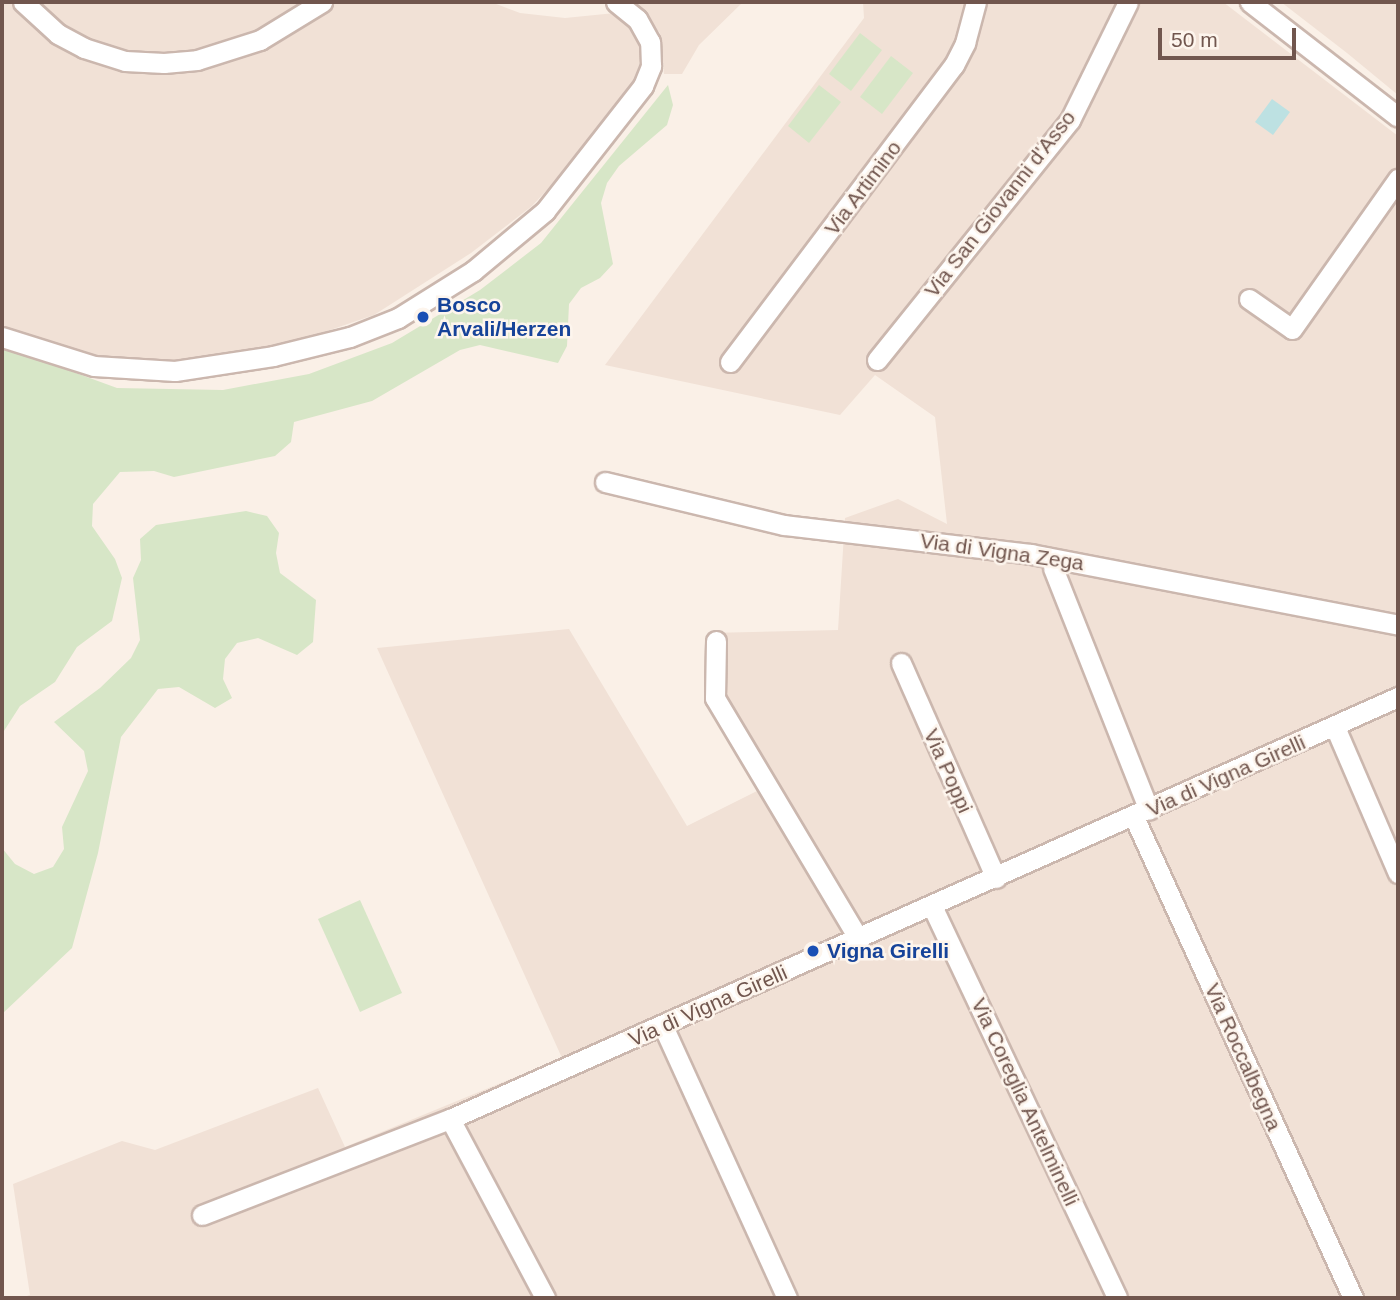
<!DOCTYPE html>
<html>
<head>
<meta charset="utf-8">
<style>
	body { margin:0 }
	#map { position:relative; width:1400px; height:1300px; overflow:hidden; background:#faf0e7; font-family:Arial,sans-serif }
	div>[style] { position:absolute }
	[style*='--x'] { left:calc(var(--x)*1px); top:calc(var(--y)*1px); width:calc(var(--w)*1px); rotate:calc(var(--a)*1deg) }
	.residential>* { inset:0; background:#f1e1d6 }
	.green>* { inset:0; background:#d7e6c7 }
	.water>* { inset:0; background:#bde1e2 }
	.roads { filter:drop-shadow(2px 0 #cbb7ae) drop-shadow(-2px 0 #cbb7ae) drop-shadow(0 2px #cbb7ae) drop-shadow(0 -2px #cbb7ae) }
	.street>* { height:19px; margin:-9.5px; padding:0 9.5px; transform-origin:9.5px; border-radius:9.5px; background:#fff }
	.dots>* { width:19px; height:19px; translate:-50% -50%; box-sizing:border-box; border:4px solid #fdf5ed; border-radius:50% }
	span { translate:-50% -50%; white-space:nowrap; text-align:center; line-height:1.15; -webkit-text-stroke:5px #fdf5ed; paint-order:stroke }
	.street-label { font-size:21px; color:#71564e }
	.transit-label { font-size:21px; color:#164399; font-weight:700 }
	.left { translate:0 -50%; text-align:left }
	.frame { position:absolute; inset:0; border:4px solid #71564e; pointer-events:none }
	.scale { position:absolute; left:1158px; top:28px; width:138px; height:32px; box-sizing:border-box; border:4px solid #71564e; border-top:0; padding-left:9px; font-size:21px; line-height:24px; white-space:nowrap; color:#71564e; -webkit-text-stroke:5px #fdf5ed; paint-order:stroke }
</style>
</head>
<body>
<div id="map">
	<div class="residential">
		<i style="clip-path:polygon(2px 2px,491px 2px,520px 13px,565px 18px,615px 13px,629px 25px,639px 43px,640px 62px,636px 78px,583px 151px,532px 206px,471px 253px,374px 315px,248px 358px,126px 365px,2px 330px)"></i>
		<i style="clip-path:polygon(629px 2px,743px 2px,699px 45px,682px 74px,664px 74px,660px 33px)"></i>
		<i style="clip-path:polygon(863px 2px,1223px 2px,1398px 136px,1398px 1298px,20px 1298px,30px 1295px,13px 1184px,122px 1141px,155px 1150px,318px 1088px,345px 1147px,562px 1058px,377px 648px,569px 629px,687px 826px,757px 791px,710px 704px,708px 633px,838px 630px,845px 518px,898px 499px,947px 524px,935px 417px,875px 375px,840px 415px,605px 365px,864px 18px)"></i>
		<i style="clip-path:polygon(1281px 2px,1398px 2px,1398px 95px,1347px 53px)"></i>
	</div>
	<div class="green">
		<i style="clip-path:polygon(860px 33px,882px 50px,851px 91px,829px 74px)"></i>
		<i style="clip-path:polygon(891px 56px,913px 73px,882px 114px,860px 97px)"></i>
		<i style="clip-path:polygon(668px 85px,673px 105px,667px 125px,619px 166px,607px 183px,601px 203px,613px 264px,600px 278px,581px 288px,569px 304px,567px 346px,558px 363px,480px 345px,460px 350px,372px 401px,294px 422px,291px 442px,275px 456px,174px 477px,154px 471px,120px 472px,93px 504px,92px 526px,115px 559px,122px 578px,112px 621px,77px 647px,55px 682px,20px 706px,2px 734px,2px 346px,117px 388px,223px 390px,309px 374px,392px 343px,480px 290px,541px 243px)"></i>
		<i style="clip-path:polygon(819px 85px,841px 102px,809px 143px,788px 126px)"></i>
		<i style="clip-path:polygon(246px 511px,267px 516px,279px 533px,276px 553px,280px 573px,316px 600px,313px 642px,297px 655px,258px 638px,237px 643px,225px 659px,223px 679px,232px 698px,215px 708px,179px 687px,158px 689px,121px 737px,98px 853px,72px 948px,2px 1014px,2px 848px,15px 864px,34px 874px,53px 867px,64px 849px,62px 827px,88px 771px,84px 751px,54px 722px,100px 688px,131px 658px,140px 640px,133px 578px,141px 560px,140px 539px,156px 525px)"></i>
		<i style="clip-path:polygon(360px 900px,402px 993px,360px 1012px,318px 919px)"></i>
	</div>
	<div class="water">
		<i style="clip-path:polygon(1272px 99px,1290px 112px,1273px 135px,1255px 122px)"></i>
	</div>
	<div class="roads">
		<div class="street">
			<i style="--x:23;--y:2;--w:47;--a:42.4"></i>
			<i style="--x:58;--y:34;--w:30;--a:28"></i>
			<i style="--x:84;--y:48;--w:43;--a:17.6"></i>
			<i style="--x:125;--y:61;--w:39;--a:3"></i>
			<i style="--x:164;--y:63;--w:33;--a:-5"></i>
			<i style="--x:197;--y:60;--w:66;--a:-17.6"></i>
			<i style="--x:260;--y:40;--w:73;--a:-31.5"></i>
			<i style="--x:1250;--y:2;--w:187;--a:37.8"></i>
			<i style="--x:1249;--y:299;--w:52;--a:34.9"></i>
			<i style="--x:1292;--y:329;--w:184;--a:-54.8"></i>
			<i style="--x:2;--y:337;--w:96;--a:17.5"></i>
			<i style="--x:94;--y:366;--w:81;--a:3.5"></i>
			<i style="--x:175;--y:371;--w:99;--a:-8.7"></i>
			<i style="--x:273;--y:356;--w:79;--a:-13.9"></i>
			<i style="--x:350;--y:337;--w:52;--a:-21.6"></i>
			<i style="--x:398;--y:318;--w:89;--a:-32.1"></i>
			<i style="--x:473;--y:271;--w:94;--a:-39.8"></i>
			<i style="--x:545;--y:211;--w:159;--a:-51.9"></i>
			<i style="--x:643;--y:86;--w:22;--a:-68"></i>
			<i style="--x:651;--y:66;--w:24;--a:-92"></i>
			<i style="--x:650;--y:42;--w:26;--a:-119"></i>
			<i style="--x:637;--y:19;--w:27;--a:-141"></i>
			<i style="--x:877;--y:360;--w:308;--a:-51.2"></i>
			<i style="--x:1070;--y:120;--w:131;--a:-63.8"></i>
			<i style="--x:730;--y:362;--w:372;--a:-53"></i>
			<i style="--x:954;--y:65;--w:25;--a:-63"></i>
			<i style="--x:965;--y:43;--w:42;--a:-75"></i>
			<i style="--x:605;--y:482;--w:184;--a:13.5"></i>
			<i style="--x:784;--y:525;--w:249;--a:6.7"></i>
			<i style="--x:1031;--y:554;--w:374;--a:10.9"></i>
			<i style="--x:1053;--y:568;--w:260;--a:68.4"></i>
			<i style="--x:716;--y:641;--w:57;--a:91"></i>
			<i style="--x:715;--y:698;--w:282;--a:59.2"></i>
			<i style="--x:901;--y:663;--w:235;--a:66.2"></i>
			<i style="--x:1335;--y:727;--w:159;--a:66.7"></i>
			<i style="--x:1134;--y:817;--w:529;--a:65.52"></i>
			<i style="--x:932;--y:906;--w:433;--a:64.7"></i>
			<i style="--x:663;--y:1026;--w:299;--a:65.5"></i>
			<i style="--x:450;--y:1119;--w:203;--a:62"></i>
			<i style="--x:202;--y:1215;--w:266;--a:-21.2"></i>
			<i style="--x:450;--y:1119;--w:1038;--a:-24"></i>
		</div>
	</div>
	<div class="dots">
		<i style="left:423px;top:317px;background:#1a4fb4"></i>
		<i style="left:813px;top:951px;background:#1a4fb4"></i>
	</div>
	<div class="street-label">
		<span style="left:863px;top:188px;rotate:-53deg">Via Artimino</span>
		<span style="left:1000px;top:204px;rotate:-52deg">Via San Giovanni d'Asso</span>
		<span style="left:1002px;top:552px;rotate:8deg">Via di Vigna Zega</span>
		<span style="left:948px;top:771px;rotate:66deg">Via Poppi</span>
		<span style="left:1226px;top:776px;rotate:-24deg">Via di Vigna Girelli</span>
		<span style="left:708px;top:1006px;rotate:-24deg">Via di Vigna Girelli</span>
		<span style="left:1243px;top:1057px;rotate:66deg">Via Roccalbegna</span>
		<span style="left:1025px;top:1102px;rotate:65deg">Via Coreglia Antelminelli</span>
	</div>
	<div class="transit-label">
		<span class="left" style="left:437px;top:317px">Bosco<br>Arvali/Herzen</span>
		<span class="left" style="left:827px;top:951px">Vigna Girelli</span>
	</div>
	<div class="frame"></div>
	<div class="scale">50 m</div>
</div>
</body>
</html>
